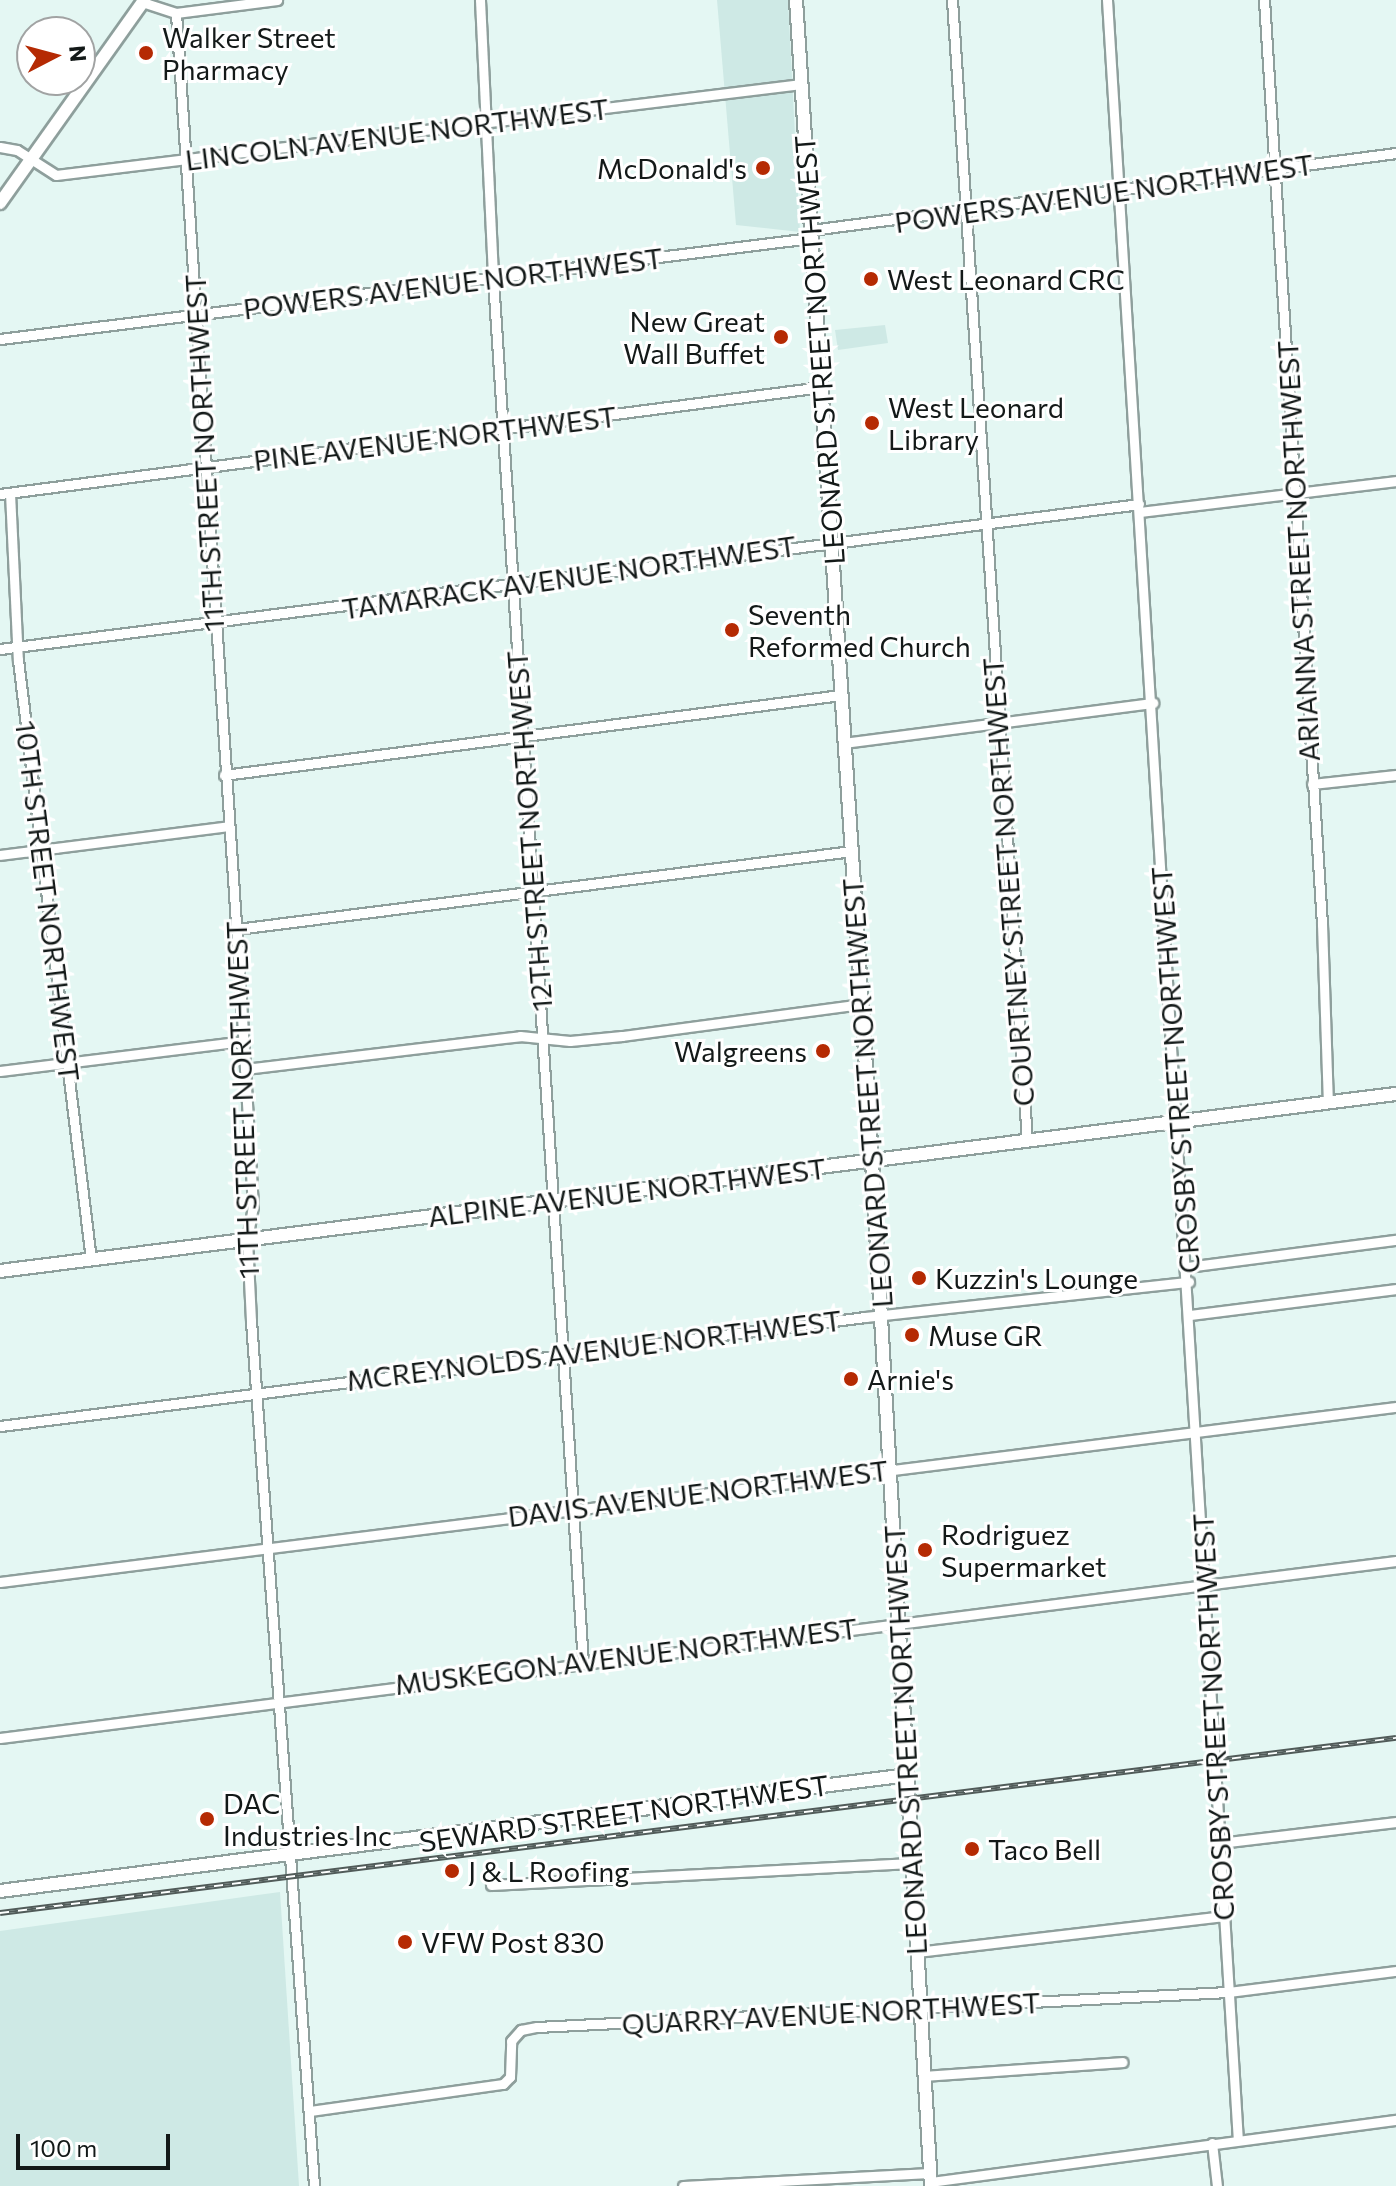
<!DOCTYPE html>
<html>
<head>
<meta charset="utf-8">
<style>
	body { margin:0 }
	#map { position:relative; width:1396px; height:2186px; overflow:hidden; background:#e4f7f3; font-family:Commissioner,sans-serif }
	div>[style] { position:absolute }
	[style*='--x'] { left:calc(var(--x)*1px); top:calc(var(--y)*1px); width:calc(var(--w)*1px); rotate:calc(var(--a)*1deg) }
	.built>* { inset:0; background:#cee9e5 }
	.roads { filter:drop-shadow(2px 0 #8e9f9c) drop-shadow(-2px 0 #8e9f9c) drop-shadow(0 2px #8e9f9c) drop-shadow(0 -2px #8e9f9c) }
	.street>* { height:9px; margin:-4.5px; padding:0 4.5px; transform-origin:4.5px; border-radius:4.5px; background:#fff }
	.secondary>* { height:12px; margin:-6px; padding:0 6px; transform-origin:6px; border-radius:6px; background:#fff }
	.rail>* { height:6px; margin-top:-3px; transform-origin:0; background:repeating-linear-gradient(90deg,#fff 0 9px,#515b59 0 18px); box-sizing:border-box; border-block:2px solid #515b59 }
	.dots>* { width:22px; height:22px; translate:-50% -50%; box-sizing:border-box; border:4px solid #fff; border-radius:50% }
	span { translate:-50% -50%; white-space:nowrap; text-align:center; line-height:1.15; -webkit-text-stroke:6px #fff; paint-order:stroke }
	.poi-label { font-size:28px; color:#131918 }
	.left { translate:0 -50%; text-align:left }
	.right { translate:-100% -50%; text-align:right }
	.street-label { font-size:28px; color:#131918 }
	.north { position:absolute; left:16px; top:16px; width:80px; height:80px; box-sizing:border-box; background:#fff; border:2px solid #a1a3a3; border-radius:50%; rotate:84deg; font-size:22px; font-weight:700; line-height:32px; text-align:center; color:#131918 }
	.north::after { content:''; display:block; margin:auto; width:28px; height:36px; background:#b52a03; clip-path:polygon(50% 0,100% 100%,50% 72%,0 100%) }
	.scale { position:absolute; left:16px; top:2134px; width:154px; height:36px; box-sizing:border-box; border:4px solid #131918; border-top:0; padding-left:10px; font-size:24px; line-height:28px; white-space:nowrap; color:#131918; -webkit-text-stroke:6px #fff; paint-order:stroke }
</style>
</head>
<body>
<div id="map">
	<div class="built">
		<i style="clip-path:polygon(717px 0,788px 0,800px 232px,736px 225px)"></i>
		<i style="clip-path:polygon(885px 325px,888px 343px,838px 350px,835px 330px)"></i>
		<i style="clip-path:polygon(280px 1892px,299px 2186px,0 2186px,0 1931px)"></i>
	</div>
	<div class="roads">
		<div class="street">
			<i style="--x:480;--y:0;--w:279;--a:87.3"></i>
			<i style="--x:493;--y:279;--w:1386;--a:86.28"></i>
			<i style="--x:952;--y:0;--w:1143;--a:86.24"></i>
			<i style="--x:1107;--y:0;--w:2144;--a:86.5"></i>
			<i style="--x:1264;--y:0;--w:926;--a:86.41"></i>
			<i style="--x:1322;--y:924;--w:179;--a:88.1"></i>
			<i style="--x:142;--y:2;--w:36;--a:18"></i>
			<i style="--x:176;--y:13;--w:102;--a:-7.3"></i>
			<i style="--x:176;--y:13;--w:988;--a:86.23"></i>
			<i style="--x:241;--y:999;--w:207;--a:86.7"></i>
			<i style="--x:253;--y:1206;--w:34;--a:100"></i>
			<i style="--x:247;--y:1239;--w:82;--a:87.2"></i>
			<i style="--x:251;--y:1321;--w:867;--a:85.83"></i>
			<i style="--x:0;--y:147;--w:17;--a:10"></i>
			<i style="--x:17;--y:150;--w:46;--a:32.7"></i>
			<i style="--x:56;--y:175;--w:751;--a:-6.96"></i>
			<i style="--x:811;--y:230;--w:590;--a:-7.5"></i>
			<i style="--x:0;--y:339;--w:817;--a:-7.1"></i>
			<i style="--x:10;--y:493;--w:167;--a:87.3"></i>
			<i style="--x:18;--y:660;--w:604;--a:83.06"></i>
			<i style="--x:0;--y:494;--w:829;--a:-7.42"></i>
			<i style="--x:1140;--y:512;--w:258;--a:-6.9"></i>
			<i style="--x:0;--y:649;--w:1148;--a:-7.25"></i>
			<i style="--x:844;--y:743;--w:312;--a:-7.4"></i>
			<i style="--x:224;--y:775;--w:622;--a:-7.39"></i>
			<i style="--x:1312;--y:784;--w:84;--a:-6.1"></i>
			<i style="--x:0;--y:855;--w:230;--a:-7.2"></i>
			<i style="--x:237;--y:929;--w:620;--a:-7.23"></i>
			<i style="--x:245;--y:1069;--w:277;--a:-6.8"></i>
			<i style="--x:520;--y:1036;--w:50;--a:5.7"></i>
			<i style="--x:570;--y:1041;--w:52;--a:-5.5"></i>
			<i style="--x:622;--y:1036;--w:242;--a:-7.6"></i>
			<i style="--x:0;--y:1071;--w:245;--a:-7"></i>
			<i style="--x:1187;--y:1267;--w:211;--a:-7.4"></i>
			<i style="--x:1190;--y:1315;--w:208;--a:-7.2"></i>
			<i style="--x:0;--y:1426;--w:872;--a:-7.18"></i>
			<i style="--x:865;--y:1317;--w:326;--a:-6.2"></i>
			<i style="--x:0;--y:1582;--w:1407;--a:-7.15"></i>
			<i style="--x:0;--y:1738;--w:1407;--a:-7.23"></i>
			<i style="--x:1220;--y:1843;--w:177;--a:-6.8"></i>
			<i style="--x:491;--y:1885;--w:421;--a:-3"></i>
			<i style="--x:917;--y:1952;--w:309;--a:-6.7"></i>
			<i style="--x:924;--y:2076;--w:199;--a:-4"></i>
			<i style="--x:310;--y:2111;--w:195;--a:-8"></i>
			<i style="--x:503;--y:2084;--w:10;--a:-45"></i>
			<i style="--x:510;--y:2077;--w:36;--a:-88"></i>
			<i style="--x:511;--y:2041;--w:15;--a:-48"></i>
			<i style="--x:521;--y:2030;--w:16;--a:-11"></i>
			<i style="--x:537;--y:2027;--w:693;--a:-2.9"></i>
			<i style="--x:1229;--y:1992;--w:168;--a:-7.2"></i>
			<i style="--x:1212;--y:2143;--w:43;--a:83.4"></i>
			<i style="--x:930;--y:2182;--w:470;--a:-7.6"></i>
			<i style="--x:683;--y:2186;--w:247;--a:-3"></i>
		</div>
		<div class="secondary">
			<i style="--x:796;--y:0;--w:1163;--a:86.25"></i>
			<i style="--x:872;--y:1161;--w:1027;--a:86.71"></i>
			<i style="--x:0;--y:203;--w:249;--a:-54.6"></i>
			<i style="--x:0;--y:1271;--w:1407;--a:-7.23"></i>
			<i style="--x:0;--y:1891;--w:915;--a:-7.28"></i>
		</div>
	</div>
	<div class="rail">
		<i style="--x:0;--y:1913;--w:1407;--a:-7.15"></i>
	</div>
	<div class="dots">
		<i style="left:146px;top:53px;background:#b52a03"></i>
		<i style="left:763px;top:168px;background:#b52a03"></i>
		<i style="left:871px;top:279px;background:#b52a03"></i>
		<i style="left:781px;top:337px;background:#b52a03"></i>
		<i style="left:872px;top:423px;background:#b52a03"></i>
		<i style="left:732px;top:630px;background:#b52a03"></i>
		<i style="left:823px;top:1051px;background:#b52a03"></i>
		<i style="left:919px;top:1278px;background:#b52a03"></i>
		<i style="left:912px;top:1335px;background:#b52a03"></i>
		<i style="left:851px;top:1379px;background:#b52a03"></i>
		<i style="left:925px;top:1550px;background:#b52a03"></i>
		<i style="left:207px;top:1819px;background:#b52a03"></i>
		<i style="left:972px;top:1849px;background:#b52a03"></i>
		<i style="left:452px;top:1871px;background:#b52a03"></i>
		<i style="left:405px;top:1942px;background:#b52a03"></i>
	</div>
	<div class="poi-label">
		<span class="left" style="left:162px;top:53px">Walker Street<br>Pharmacy</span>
		<span class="right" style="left:747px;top:168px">McDonald's</span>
		<span class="left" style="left:887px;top:279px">West Leonard CRC</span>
		<span class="right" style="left:765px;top:337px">New Great<br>Wall Buffet</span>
		<span class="left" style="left:888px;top:423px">West Leonard<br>Library</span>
		<span class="left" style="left:748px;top:630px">Seventh<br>Reformed Church</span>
		<span class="right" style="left:807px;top:1051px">Walgreens</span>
		<span class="left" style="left:935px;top:1278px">Kuzzin's Lounge</span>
		<span class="left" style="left:928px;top:1335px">Muse GR</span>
		<span class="left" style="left:867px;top:1379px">Arnie's</span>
		<span class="left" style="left:941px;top:1550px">Rodriguez<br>Supermarket</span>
		<span class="left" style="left:223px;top:1819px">DAC<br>Industries Inc</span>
		<span class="left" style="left:988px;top:1849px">Taco Bell</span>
		<span class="left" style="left:468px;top:1871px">J &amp; L Roofing</span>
		<span class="left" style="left:421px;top:1942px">VFW Post 830</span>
	</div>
	<div class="street-label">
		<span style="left:397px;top:134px;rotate:-7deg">LINCOLN AVENUE NORTHWEST</span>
		<span style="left:1104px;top:193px;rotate:-8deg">POWERS AVENUE NORTHWEST</span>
		<span style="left:453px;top:283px;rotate:-7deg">POWERS AVENUE NORTHWEST</span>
		<span style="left:819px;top:350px;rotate:-94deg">LEONARD STREET NORTHWEST</span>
		<span style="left:435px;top:438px;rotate:-7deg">PINE AVENUE NORTHWEST</span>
		<span style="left:204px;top:453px;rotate:-93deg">11TH STREET NORTHWEST</span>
		<span style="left:1298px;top:551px;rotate:-93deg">ARIANNA STREET NORTHWEST</span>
		<span style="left:569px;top:577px;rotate:-8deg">TAMARACK AVENUE NORTHWEST</span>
		<span style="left:529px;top:831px;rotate:-94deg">12TH STREET NORTHWEST</span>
		<span style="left:1008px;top:882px;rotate:-94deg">COURTNEY STREET NORTHWEST</span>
		<span style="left:48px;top:901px;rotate:83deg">10TH STREET NORTHWEST</span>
		<span style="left:1175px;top:1070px;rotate:-94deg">CROSBY STREET NORTHWEST</span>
		<span style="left:867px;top:1093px;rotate:-94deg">LEONARD STREET NORTHWEST</span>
		<span style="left:242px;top:1100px;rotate:-92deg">11TH STREET NORTHWEST</span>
		<span style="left:627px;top:1192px;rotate:-7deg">ALPINE AVENUE NORTHWEST</span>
		<span style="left:594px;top:1350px;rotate:-7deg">MCREYNOLDS AVENUE NORTHWEST</span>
		<span style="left:698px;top:1493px;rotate:-7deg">DAVIS AVENUE NORTHWEST</span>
		<span style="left:626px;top:1656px;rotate:-7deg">MUSKEGON AVENUE NORTHWEST</span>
		<span style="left:1213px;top:1717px;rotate:-93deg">CROSBY STREET NORTHWEST</span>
		<span style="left:905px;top:1740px;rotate:-93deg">LEONARD STREET NORTHWEST</span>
		<span style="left:624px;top:1813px;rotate:-8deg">SEWARD STREET NORTHWEST</span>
		<span style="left:831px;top:2013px;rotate:-3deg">QUARRY AVENUE NORTHWEST</span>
	</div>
	<div class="north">N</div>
	<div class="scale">100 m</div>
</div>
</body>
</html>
